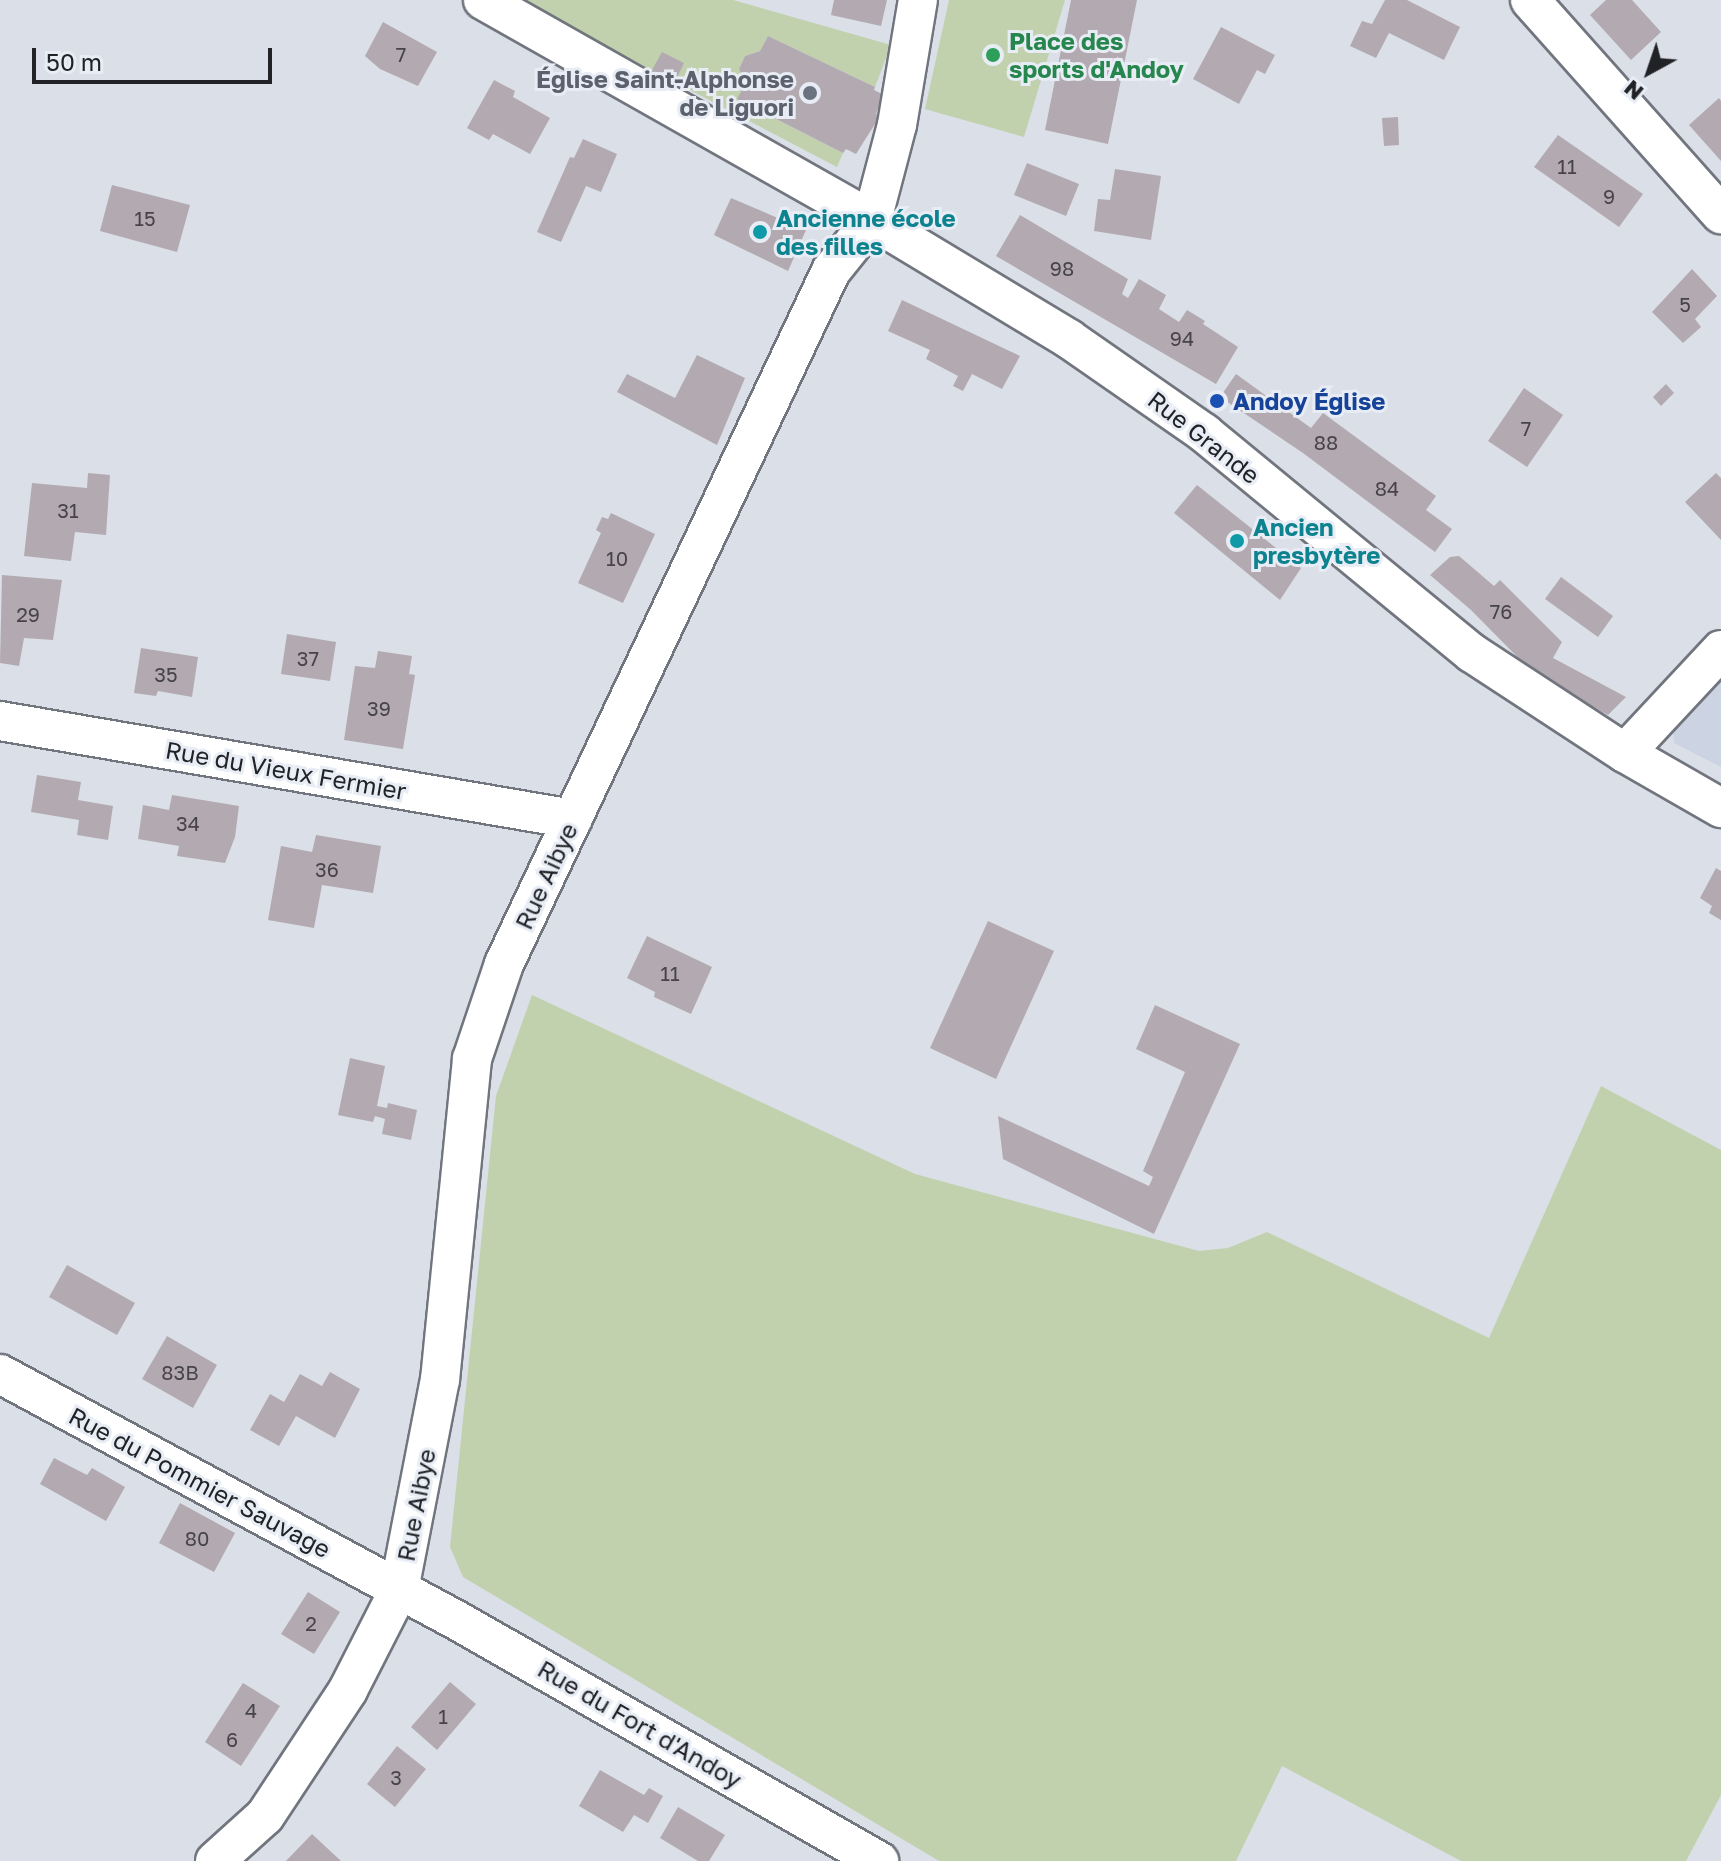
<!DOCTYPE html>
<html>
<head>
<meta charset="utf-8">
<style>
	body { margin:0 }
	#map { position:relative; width:1721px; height:1861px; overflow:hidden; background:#dadfe8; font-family:"Golos Text",sans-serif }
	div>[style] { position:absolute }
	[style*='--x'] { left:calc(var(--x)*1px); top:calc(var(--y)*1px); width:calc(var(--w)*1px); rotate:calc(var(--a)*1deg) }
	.built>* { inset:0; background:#ccd3e3 }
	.green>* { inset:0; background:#c1d1ad }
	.building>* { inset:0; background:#b3aab1 }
	.roads { filter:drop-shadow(2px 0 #71757e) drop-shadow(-2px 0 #71757e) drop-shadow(0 2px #71757e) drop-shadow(0 -2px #71757e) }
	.minor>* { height:38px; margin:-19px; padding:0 19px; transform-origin:19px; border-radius:19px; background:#fff }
	.dots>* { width:22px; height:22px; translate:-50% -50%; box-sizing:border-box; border:4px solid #e7ecf5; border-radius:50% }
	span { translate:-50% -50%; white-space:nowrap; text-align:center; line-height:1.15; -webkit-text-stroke:6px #e7ecf5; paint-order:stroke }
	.number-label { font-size:20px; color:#464449 }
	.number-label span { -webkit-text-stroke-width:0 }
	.leisure-label { font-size:24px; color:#27864d; font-weight:700 }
	.left { translate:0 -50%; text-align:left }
	.worship-label { font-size:24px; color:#5b616d; font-weight:700 }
	.right { translate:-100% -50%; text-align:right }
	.culture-label { font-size:24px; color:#0d838f; font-weight:700 }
	.transit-label { font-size:24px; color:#164399; font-weight:700 }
	.street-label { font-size:24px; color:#212226 }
	.north { position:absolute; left:1609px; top:32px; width:80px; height:80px; -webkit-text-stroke:6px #e7ecf5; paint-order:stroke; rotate:220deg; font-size:22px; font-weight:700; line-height:32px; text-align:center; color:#212226 }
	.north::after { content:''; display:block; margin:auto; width:28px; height:36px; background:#212226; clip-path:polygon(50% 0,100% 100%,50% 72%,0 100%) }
	.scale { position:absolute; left:32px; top:48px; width:240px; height:36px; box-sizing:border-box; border:4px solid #212226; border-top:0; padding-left:10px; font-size:24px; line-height:28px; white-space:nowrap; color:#212226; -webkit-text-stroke:6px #e7ecf5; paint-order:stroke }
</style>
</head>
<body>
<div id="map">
	<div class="built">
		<i style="clip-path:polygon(1721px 673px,1721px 767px,1674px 743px,1673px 721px)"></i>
	</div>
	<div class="green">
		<i style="clip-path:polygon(518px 0,733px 0,891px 45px,875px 87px,768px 36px,760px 51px,745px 56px,739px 69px,745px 84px,737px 99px,843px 153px,837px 167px)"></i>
		<i style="clip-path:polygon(949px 0,1065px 0,1024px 137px,925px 109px)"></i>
		<i style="clip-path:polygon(532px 995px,915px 1174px,1199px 1251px,1228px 1248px,1267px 1232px,1489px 1338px,1601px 1086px,1721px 1150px,1721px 1795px,1686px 1861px,1461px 1861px,1282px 1766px,1236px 1861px,939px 1861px,463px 1577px,450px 1547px,496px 1096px)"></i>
	</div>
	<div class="building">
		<i style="clip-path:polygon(834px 0,887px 0,881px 26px,831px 15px)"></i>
		<i style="clip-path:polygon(1071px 0,1137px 0,1108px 144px,1045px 130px)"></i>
		<i style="clip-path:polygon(1385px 0,1407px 0,1460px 27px,1444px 60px,1389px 33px,1376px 58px,1350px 46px,1362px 21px,1372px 24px)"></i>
		<i style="clip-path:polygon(1606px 0,1632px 0,1661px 32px,1631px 60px,1590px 15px)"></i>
		<i style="clip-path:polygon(383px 22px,437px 52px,418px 86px,380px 69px,365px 56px)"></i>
		<i style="clip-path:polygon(1221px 27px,1275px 55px,1265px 74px,1257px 70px,1239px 104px,1193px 79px)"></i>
		<i style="clip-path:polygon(768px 36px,875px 87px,874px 90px,884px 95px,876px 114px,880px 116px,856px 154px,846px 149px,843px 153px,737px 99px,745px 84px,739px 69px,745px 56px,760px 51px)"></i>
		<i style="clip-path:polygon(662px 52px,684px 63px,675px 82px,652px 70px)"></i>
		<i style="clip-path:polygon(494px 80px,515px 91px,513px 97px,550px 118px,530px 154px,493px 134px,489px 140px,467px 128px)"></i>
		<i style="clip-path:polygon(1719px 98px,1721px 101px,1721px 161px,1689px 125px)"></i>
		<i style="clip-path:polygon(1398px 117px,1399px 145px,1384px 146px,1382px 118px)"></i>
		<i style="clip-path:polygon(1558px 135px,1643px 194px,1619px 227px,1534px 167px)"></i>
		<i style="clip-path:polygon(583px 139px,617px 154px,601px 192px,586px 186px,561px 242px,537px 232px,570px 157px,574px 158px)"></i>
		<i style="clip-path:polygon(1027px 163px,1079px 184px,1066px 216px,1014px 195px)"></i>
		<i style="clip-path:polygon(1115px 169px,1161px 176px,1151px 240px,1094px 231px,1098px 199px,1110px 200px)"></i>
		<i style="clip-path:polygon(112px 185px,190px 205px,177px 252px,100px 231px)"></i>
		<i style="clip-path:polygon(731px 198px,806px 230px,788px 271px,714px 235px)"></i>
		<i style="clip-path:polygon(1020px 215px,1128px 279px,1122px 294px,1128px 298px,1139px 279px,1166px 295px,1159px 309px,1179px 322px,1187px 310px,1205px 321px,1203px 324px,1238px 347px,1216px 384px,996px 256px)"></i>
		<i style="clip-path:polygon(1692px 269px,1717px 296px,1695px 319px,1701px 327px,1683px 343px,1652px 312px)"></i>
		<i style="clip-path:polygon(902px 300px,1020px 356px,1002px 389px,972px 374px,963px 391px,953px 386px,958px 376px,926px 359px,930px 350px,888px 331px)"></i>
		<i style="clip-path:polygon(697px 355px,745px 378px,717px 445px,617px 392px,627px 374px,675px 398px)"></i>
		<i style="clip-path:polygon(1236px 374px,1311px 428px,1323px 413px,1436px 496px,1426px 510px,1452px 529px,1435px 552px,1303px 453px,1220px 397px)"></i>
		<i style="clip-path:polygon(1666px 384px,1674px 393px,1661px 406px,1653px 397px)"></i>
		<i style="clip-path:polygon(1524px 388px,1563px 415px,1527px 467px,1488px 441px)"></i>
		<i style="clip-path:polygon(88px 473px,110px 475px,106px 535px,75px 532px,71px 561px,24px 556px,32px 483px,87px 488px)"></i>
		<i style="clip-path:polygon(1716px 473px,1721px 478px,1721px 540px,1685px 502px)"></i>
		<i style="clip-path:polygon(1197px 485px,1301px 568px,1280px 600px,1174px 513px)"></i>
		<i style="clip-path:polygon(611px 513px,655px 534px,623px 603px,578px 583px,601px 533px,596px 530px,602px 517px,608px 519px)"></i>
		<i style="clip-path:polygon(1459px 556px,1494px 586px,1500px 580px,1562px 642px,1553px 658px,1626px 697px,1608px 715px,1536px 676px,1471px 610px,1430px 575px,1450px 557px)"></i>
		<i style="clip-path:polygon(2px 575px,62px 580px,53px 640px,24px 638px,19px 666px,0 663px)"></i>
		<i style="clip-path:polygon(1561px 577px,1613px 616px,1598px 637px,1545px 599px)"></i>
		<i style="clip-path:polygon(287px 634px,336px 642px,330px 681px,281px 674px)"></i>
		<i style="clip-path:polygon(141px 648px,198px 657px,192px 697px,158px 691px,156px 696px,134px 693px)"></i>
		<i style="clip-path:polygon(378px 651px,412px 656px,409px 674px,415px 675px,403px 749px,344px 740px,355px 666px,375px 668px)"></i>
		<i style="clip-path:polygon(37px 775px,81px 782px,78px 800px,113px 806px,108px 840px,77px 835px,79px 820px,31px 812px)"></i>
		<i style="clip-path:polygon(172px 795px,239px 806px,235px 837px,225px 863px,177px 856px,179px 846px,138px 839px,143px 805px,169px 810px)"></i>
		<i style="clip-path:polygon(316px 835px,381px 846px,373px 893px,322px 885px,314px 928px,268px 920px,281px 846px,312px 852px)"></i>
		<i style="clip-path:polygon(1716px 868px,1721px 871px,1721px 920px,1709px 913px,1712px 906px,1700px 898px)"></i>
		<i style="clip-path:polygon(988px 921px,1054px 951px,996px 1079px,930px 1048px)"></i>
		<i style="clip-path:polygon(647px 936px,712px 967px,691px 1014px,654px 997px,655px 992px,627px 978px)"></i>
		<i style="clip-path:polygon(1155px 1005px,1240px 1044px,1154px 1234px,1003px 1159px,998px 1116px,1149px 1186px,1153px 1177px,1143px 1171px,1185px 1072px,1136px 1049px)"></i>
		<i style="clip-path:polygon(350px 1058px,385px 1066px,377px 1106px,387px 1108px,388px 1103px,417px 1110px,411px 1140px,382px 1134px,385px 1119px,375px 1116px,373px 1122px,338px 1115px)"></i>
		<i style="clip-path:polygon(67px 1265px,135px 1303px,117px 1335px,49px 1297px)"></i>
		<i style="clip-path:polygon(167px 1336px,217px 1365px,193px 1408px,142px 1379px)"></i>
		<i style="clip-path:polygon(330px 1372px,360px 1389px,335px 1438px,296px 1416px,279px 1446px,250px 1430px,270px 1394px,284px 1402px,300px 1374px,322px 1386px)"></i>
		<i style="clip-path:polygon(54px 1458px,87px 1475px,92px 1468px,125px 1487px,106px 1521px,40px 1484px)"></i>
		<i style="clip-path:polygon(180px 1503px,235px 1533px,214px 1572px,159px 1543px)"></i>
		<i style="clip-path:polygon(308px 1592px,340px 1612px,314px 1654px,281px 1634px)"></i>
		<i style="clip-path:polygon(450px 1682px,476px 1704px,437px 1750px,411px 1727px)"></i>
		<i style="clip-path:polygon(243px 1683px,280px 1706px,241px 1766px,205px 1742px)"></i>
		<i style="clip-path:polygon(397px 1746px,426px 1769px,395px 1807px,367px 1784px)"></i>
		<i style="clip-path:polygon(600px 1770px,644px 1795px,649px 1788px,663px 1796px,648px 1823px,634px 1815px,623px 1832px,579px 1806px)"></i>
		<i style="clip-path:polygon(678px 1807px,725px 1835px,709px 1861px,698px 1861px,660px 1838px)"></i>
		<i style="clip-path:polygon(312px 1834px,341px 1861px,286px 1861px)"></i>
	</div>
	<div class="roads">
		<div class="minor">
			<i style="--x:483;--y:0;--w:447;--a:29.5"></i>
			<i style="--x:872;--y:220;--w:230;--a:31.1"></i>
			<i style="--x:1069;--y:339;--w:165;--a:34.8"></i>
			<i style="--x:1204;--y:433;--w:347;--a:39.4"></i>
			<i style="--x:1472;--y:653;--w:183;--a:33.2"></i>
			<i style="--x:1625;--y:753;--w:111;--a:29.8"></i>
			<i style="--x:1530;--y:0;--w:287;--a:48.3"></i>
			<i style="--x:0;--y:721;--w:581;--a:9.71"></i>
			<i style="--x:1625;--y:753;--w:141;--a:-47"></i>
			<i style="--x:0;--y:1374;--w:520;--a:28.34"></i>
			<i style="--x:458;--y:1621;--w:485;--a:29.7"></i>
			<i style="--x:215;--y:1861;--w:67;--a:-42"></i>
			<i style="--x:265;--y:1816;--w:151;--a:-56.6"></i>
			<i style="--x:348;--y:1690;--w:112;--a:-63"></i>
			<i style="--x:399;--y:1590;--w:214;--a:-79"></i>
			<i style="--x:440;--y:1380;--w:323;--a:-84.3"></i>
			<i style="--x:472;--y:1059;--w:100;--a:-71.4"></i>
			<i style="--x:504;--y:964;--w:766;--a:-64.74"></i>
			<i style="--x:831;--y:271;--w:65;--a:-51.2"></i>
			<i style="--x:872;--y:220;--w:98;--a:-75.3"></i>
			<i style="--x:897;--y:125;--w:127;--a:-80.5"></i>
		</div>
	</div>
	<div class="dots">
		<i style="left:993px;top:55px;background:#2e9e5b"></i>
		<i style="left:810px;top:93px;background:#6b7280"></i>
		<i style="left:760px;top:232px;background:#0f9aa8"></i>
		<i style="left:1217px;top:401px;background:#1a4fb4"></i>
		<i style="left:1237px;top:541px;background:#0f9aa8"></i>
	</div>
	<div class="number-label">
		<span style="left:401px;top:54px">7</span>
		<span style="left:1567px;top:166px">11</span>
		<span style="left:1609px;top:196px">9</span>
		<span style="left:145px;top:218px">15</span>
		<span style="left:1062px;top:268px">98</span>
		<span style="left:1685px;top:304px">5</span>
		<span style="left:1182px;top:338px">94</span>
		<span style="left:1526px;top:428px">7</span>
		<span style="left:1326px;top:442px">88</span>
		<span style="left:1387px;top:488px">84</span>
		<span style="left:68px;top:510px">31</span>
		<span style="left:617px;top:558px">10</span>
		<span style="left:1501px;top:611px">76</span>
		<span style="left:28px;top:614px">29</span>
		<span style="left:308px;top:658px">37</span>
		<span style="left:166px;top:674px">35</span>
		<span style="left:379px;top:708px">39</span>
		<span style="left:188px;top:823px">34</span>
		<span style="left:327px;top:869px">36</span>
		<span style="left:670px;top:973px">11</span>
		<span style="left:180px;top:1372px">83B</span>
		<span style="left:197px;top:1538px">80</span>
		<span style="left:311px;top:1623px">2</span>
		<span style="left:251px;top:1710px">4</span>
		<span style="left:443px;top:1716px">1</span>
		<span style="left:232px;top:1739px">6</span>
		<span style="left:396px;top:1777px">3</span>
	</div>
	<div class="leisure-label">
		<span class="left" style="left:1009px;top:55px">Place des<br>sports d'Andoy</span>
	</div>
	<div class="worship-label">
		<span class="right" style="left:794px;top:93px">Église Saint-Alphonse<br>de Liguori</span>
	</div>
	<div class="culture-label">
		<span class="left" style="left:776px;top:232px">Ancienne école<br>des filles</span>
		<span class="left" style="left:1253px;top:541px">Ancien<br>presbytère</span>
	</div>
	<div class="transit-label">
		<span class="left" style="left:1233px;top:401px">Andoy Église</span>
	</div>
	<div class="street-label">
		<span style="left:1204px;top:437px;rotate:38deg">Rue Grande</span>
		<span style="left:286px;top:770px;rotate:10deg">Rue du Vieux Fermier</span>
		<span style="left:546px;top:876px;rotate:-65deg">Rue Aibye</span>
		<span style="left:200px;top:1482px;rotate:28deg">Rue du Pommier Sauvage</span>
		<span style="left:416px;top:1505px;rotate:-79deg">Rue Aibye</span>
		<span style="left:640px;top:1724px;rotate:30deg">Rue du Fort d'Andoy</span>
	</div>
	<div class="north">N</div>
	<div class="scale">50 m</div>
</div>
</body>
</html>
